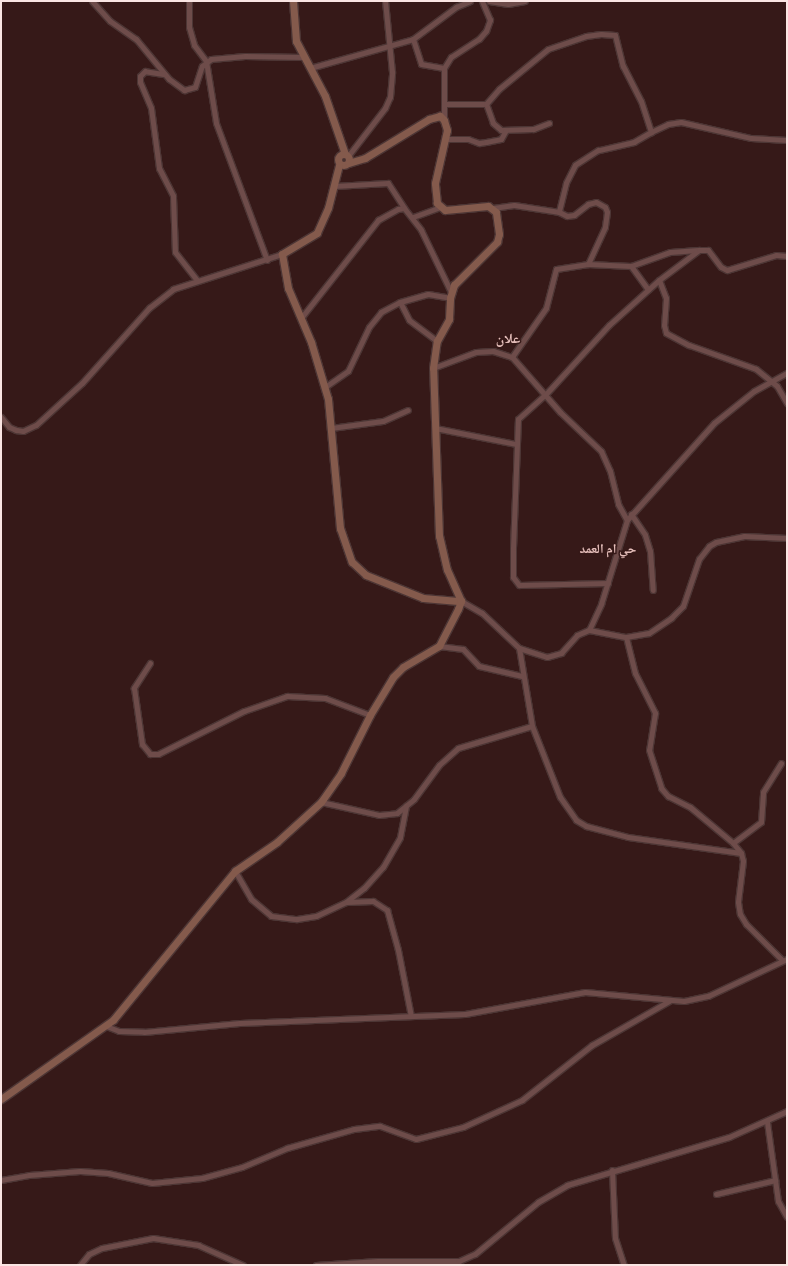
<!DOCTYPE html>
<html>
<head>
<meta charset="utf-8">
<style>
	body { margin:0 }
	#map { position:relative; width:788px; height:1266px; overflow:hidden; background:#361918; font-family:Barlow,"Noto Naskh Arabic",sans-serif }
	div>[style] { position:absolute }
	[style*='--x'] { left:calc(var(--x)*1px); top:calc(var(--y)*1px); width:calc(var(--w)*1px); rotate:calc(var(--a)*1deg) }
	.roads { filter:drop-shadow(1px 0 #4d3635) drop-shadow(-1px 0 #4d3635) drop-shadow(0 1px #4d3635) drop-shadow(0 -1px #4d3635) }
	.street>* { height:5px; margin:-2.5px; padding:0 2.5px; transform-origin:2.5px; border-radius:2.5px; background:#6e4c4a }
	.secondary>* { height:7px; margin:-3.5px; padding:0 3.5px; transform-origin:3.5px; border-radius:3.5px; background:#845a4c }
	.secondary>.ring { margin:-3.5px; padding:0; box-sizing:content-box; background:none; border:7px solid #845a4c; border-radius:50% }
	span { translate:-50% -50%; white-space:nowrap; text-align:center; line-height:1.15; -webkit-text-stroke:3px #361918; paint-order:stroke }
	.neighbourhood-label { font-size:13px; color:#e4bdb9; font-weight:700 }
	.quarter-label { font-size:14px; color:#e4bdb9; font-weight:700 }
	.frame { position:absolute; inset:0; border:2px solid #fae5e3; pointer-events:none }
</style>
</head>
<body>
<div id="map">
	<div class="roads">
		<div class="street">
			<i style="--x:92;--y:1;--w:27;--a:48"></i>
			<i style="--x:110;--y:21;--w:32;--a:35"></i>
			<i style="--x:136;--y:39;--w:52;--a:50.5"></i>
			<i style="--x:169;--y:79;--w:19;--a:36"></i>
			<i style="--x:184;--y:90;--w:11;--a:-15"></i>
			<i style="--x:195;--y:87;--w:22;--a:-72"></i>
			<i style="--x:202;--y:66;--w:11;--a:-38"></i>
			<i style="--x:211;--y:59;--w:34;--a:-5"></i>
			<i style="--x:245;--y:56;--w:58;--a:1"></i>
			<i style="--x:189;--y:1;--w:26;--a:90"></i>
			<i style="--x:189;--y:27;--w:19;--a:74"></i>
			<i style="--x:194;--y:45;--w:20;--a:53"></i>
			<i style="--x:206;--y:61;--w:63;--a:80.8"></i>
			<i style="--x:216;--y:123;--w:146;--a:69.6"></i>
			<i style="--x:489;--y:1;--w:19;--a:9"></i>
			<i style="--x:508;--y:4;--w:17;--a:-10"></i>
			<i style="--x:413;--y:39;--w:26;--a:72"></i>
			<i style="--x:421;--y:64;--w:23;--a:10"></i>
			<i style="--x:310;--y:68;--w:107;--a:-15.7"></i>
			<i style="--x:413;--y:39;--w:54;--a:-36.7"></i>
			<i style="--x:456;--y:7;--w:15;--a:-23"></i>
			<i style="--x:163;--y:74;--w:18;--a:-171"></i>
			<i style="--x:145;--y:71;--w:7;--a:135"></i>
			<i style="--x:140;--y:76;--w:6;--a:90"></i>
			<i style="--x:140;--y:82;--w:28;--a:67"></i>
			<i style="--x:151;--y:108;--w:61;--a:82.4"></i>
			<i style="--x:159;--y:168;--w:31;--a:63"></i>
			<i style="--x:173;--y:196;--w:56;--a:88"></i>
			<i style="--x:175;--y:252;--w:36;--a:52"></i>
			<i style="--x:444;--y:104;--w:42;--a:0"></i>
			<i style="--x:444;--y:120;--w:52;--a:-90"></i>
			<i style="--x:444;--y:68;--w:13;--a:-58"></i>
			<i style="--x:451;--y:57;--w:33;--a:-33"></i>
			<i style="--x:479;--y:39;--w:11;--a:-49"></i>
			<i style="--x:486;--y:31;--w:12;--a:-70"></i>
			<i style="--x:490;--y:20;--w:21;--a:-113"></i>
			<i style="--x:549;--y:123;--w:17;--a:159"></i>
			<i style="--x:533;--y:129;--w:32;--a:178"></i>
			<i style="--x:501;--y:130;--w:11;--a:-139"></i>
			<i style="--x:493;--y:123;--w:20;--a:-110"></i>
			<i style="--x:486;--y:104;--w:20;--a:-49"></i>
			<i style="--x:499;--y:89;--w:63;--a:-39.2"></i>
			<i style="--x:548;--y:49;--w:40;--a:-18.9"></i>
			<i style="--x:586;--y:36;--w:15;--a:-8"></i>
			<i style="--x:601;--y:34;--w:14;--a:4"></i>
			<i style="--x:615;--y:35;--w:32;--a:76"></i>
			<i style="--x:623;--y:66;--w:39;--a:63"></i>
			<i style="--x:641;--y:101;--w:33;--a:72"></i>
			<i style="--x:651;--y:132;--w:20;--a:150"></i>
			<i style="--x:634;--y:142;--w:37;--a:167"></i>
			<i style="--x:598;--y:150;--w:27;--a:147"></i>
			<i style="--x:575;--y:165;--w:20;--a:117"></i>
			<i style="--x:566;--y:183;--w:30;--a:104"></i>
			<i style="--x:651;--y:132;--w:19;--a:-25"></i>
			<i style="--x:668;--y:124;--w:13;--a:-9"></i>
			<i style="--x:681;--y:122;--w:72;--a:12.9"></i>
			<i style="--x:751;--y:138;--w:36;--a:3"></i>
			<i style="--x:446;--y:139;--w:22;--a:0"></i>
			<i style="--x:468;--y:139;--w:12;--a:20"></i>
			<i style="--x:479;--y:143;--w:7;--a:-8"></i>
			<i style="--x:486;--y:142;--w:15;--a:-11"></i>
			<i style="--x:501;--y:139;--w:10;--a:-61"></i>
			<i style="--x:348;--y:156;--w:61;--a:-52.4"></i>
			<i style="--x:385;--y:108;--w:12;--a:-66"></i>
			<i style="--x:390;--y:97;--w:25;--a:-85"></i>
			<i style="--x:392;--y:72;--w:71;--a:-95.6"></i>
			<i style="--x:334;--y:186;--w:54;--a:-3.2"></i>
			<i style="--x:388;--y:183;--w:30;--a:57"></i>
			<i style="--x:493;--y:208;--w:21;--a:-8"></i>
			<i style="--x:514;--y:205;--w:46;--a:8.8"></i>
			<i style="--x:559;--y:212;--w:9;--a:27"></i>
			<i style="--x:567;--y:216;--w:7;--a:-8"></i>
			<i style="--x:574;--y:215;--w:18;--a:-38"></i>
			<i style="--x:588;--y:204;--w:8;--a:-14"></i>
			<i style="--x:596;--y:202;--w:10;--a:29"></i>
			<i style="--x:605;--y:207;--w:5;--a:68"></i>
			<i style="--x:607;--y:212;--w:15;--a:98"></i>
			<i style="--x:605;--y:227;--w:41;--a:114.7"></i>
			<i style="--x:588;--y:264;--w:32;--a:171"></i>
			<i style="--x:556;--y:269;--w:40;--a:104.4"></i>
			<i style="--x:546;--y:308;--w:60;--a:124.8"></i>
			<i style="--x:413;--y:217;--w:30;--a:-20"></i>
			<i style="--x:588;--y:264;--w:43;--a:2.7"></i>
			<i style="--x:631;--y:266;--w:41;--a:-19.7"></i>
			<i style="--x:670;--y:252;--w:28;--a:-4"></i>
			<i style="--x:631;--y:266;--w:29;--a:54"></i>
			<i style="--x:659;--y:280;--w:50;--a:-36.9"></i>
			<i style="--x:699;--y:250;--w:9;--a:0"></i>
			<i style="--x:708;--y:250;--w:21;--a:53"></i>
			<i style="--x:721;--y:267;--w:7;--a:27"></i>
			<i style="--x:727;--y:270;--w:51;--a:-17"></i>
			<i style="--x:776;--y:255;--w:11;--a:5"></i>
			<i style="--x:400;--y:302;--w:20;--a:63"></i>
			<i style="--x:409;--y:320;--w:35;--a:37"></i>
			<i style="--x:301;--y:318;--w:125;--a:-51.8"></i>
			<i style="--x:378;--y:220;--w:23;--a:-29"></i>
			<i style="--x:398;--y:209;--w:6;--a:-9"></i>
			<i style="--x:404;--y:208;--w:28;--a:52"></i>
			<i style="--x:421;--y:230;--w:69;--a:64.2"></i>
			<i style="--x:433;--y:368;--w:46;--a:-20.4"></i>
			<i style="--x:476;--y:352;--w:17;--a:-3"></i>
			<i style="--x:493;--y:351;--w:20;--a:18"></i>
			<i style="--x:512;--y:357;--w:73;--a:48.9"></i>
			<i style="--x:560;--y:412;--w:57;--a:43.6"></i>
			<i style="--x:601;--y:451;--w:22;--a:66"></i>
			<i style="--x:610;--y:471;--w:34;--a:76"></i>
			<i style="--x:618;--y:504;--w:18;--a:61"></i>
			<i style="--x:325;--y:387;--w:28;--a:-35"></i>
			<i style="--x:348;--y:371;--w:49;--a:-64.5"></i>
			<i style="--x:369;--y:327;--w:19;--a:-51"></i>
			<i style="--x:381;--y:312;--w:21;--a:-28"></i>
			<i style="--x:400;--y:302;--w:29;--a:-16"></i>
			<i style="--x:428;--y:294;--w:22;--a:10"></i>
			<i style="--x:1;--y:417;--w:13;--a:51"></i>
			<i style="--x:9;--y:427;--w:8;--a:23"></i>
			<i style="--x:16;--y:430;--w:7;--a:8"></i>
			<i style="--x:23;--y:431;--w:14;--a:-25"></i>
			<i style="--x:36;--y:425;--w:62;--a:-42.4"></i>
			<i style="--x:82;--y:383;--w:101;--a:-48.2"></i>
			<i style="--x:149;--y:308;--w:31;--a:-38"></i>
			<i style="--x:173;--y:289;--w:114;--a:-17.8"></i>
			<i style="--x:331;--y:428;--w:52;--a:-7.7"></i>
			<i style="--x:383;--y:421;--w:27;--a:-24"></i>
			<i style="--x:435;--y:428;--w:83;--a:11.2"></i>
			<i style="--x:631;--y:514;--w:25;--a:56"></i>
			<i style="--x:645;--y:535;--w:17;--a:73"></i>
			<i style="--x:650;--y:551;--w:39;--a:86"></i>
			<i style="--x:608;--y:583;--w:89;--a:178.7"></i>
			<i style="--x:519;--y:585;--w:10;--a:-127"></i>
			<i style="--x:513;--y:577;--w:29;--a:-90"></i>
			<i style="--x:513;--y:548;--w:129;--a:-87.8"></i>
			<i style="--x:518;--y:419;--w:36;--a:-42"></i>
			<i style="--x:545;--y:395;--w:95;--a:-47.6"></i>
			<i style="--x:609;--y:325;--w:67;--a:-42"></i>
			<i style="--x:659;--y:280;--w:19;--a:69"></i>
			<i style="--x:666;--y:298;--w:27;--a:94"></i>
			<i style="--x:664;--y:325;--w:8;--a:76"></i>
			<i style="--x:666;--y:333;--w:26;--a:28"></i>
			<i style="--x:689;--y:345;--w:71;--a:19.7"></i>
			<i style="--x:756;--y:369;--w:27;--a:39"></i>
			<i style="--x:777;--y:386;--w:20;--a:60"></i>
			<i style="--x:461;--y:601;--w:24;--a:30"></i>
			<i style="--x:482;--y:613;--w:51;--a:43.4"></i>
			<i style="--x:519;--y:648;--w:79;--a:80.5"></i>
			<i style="--x:532;--y:726;--w:76;--a:68.5"></i>
			<i style="--x:560;--y:797;--w:28;--a:55"></i>
			<i style="--x:576;--y:820;--w:12;--a:31"></i>
			<i style="--x:586;--y:826;--w:43;--a:14.7"></i>
			<i style="--x:628;--y:837;--w:114;--a:8.1"></i>
			<i style="--x:589;--y:630;--w:29;--a:-65"></i>
			<i style="--x:601;--y:604;--w:88;--a:-72.8"></i>
			<i style="--x:627;--y:520;--w:130;--a:-48.1"></i>
			<i style="--x:714;--y:423;--w:51;--a:-38.7"></i>
			<i style="--x:754;--y:391;--w:38;--a:-29"></i>
			<i style="--x:626;--y:637;--w:37;--a:76"></i>
			<i style="--x:635;--y:673;--w:45;--a:63.4"></i>
			<i style="--x:655;--y:713;--w:37;--a:99"></i>
			<i style="--x:649;--y:750;--w:40;--a:72"></i>
			<i style="--x:661;--y:788;--w:11;--a:49"></i>
			<i style="--x:668;--y:796;--w:25;--a:27"></i>
			<i style="--x:690;--y:807;--w:56;--a:39.9"></i>
			<i style="--x:733;--y:843;--w:13;--a:51"></i>
			<i style="--x:741;--y:853;--w:8;--a:76"></i>
			<i style="--x:743;--y:861;--w:41;--a:97"></i>
			<i style="--x:738;--y:902;--w:12;--a:81"></i>
			<i style="--x:740;--y:914;--w:12;--a:59"></i>
			<i style="--x:746;--y:924;--w:51;--a:45"></i>
			<i style="--x:439;--y:646;--w:24;--a:7"></i>
			<i style="--x:463;--y:649;--w:23;--a:47"></i>
			<i style="--x:479;--y:666;--w:44;--a:13.1"></i>
			<i style="--x:519;--y:648;--w:29;--a:18"></i>
			<i style="--x:547;--y:657;--w:15;--a:-16"></i>
			<i style="--x:561;--y:653;--w:24;--a:-48"></i>
			<i style="--x:577;--y:635;--w:13;--a:-23"></i>
			<i style="--x:589;--y:630;--w:38;--a:11"></i>
			<i style="--x:626;--y:637;--w:23;--a:-10"></i>
			<i style="--x:649;--y:633;--w:27;--a:-34"></i>
			<i style="--x:671;--y:618;--w:17;--a:-45"></i>
			<i style="--x:683;--y:606;--w:50;--a:-71.2"></i>
			<i style="--x:699;--y:559;--w:16;--a:-52"></i>
			<i style="--x:709;--y:546;--w:8;--a:-30"></i>
			<i style="--x:716;--y:542;--w:29;--a:-12"></i>
			<i style="--x:744;--y:536;--w:43;--a:2.7"></i>
			<i style="--x:150;--y:663;--w:30;--a:123"></i>
			<i style="--x:134;--y:688;--w:57;--a:81.9"></i>
			<i style="--x:142;--y:744;--w:13;--a:51"></i>
			<i style="--x:150;--y:754;--w:8;--a:0"></i>
			<i style="--x:158;--y:754;--w:96;--a:-26.6"></i>
			<i style="--x:244;--y:711;--w:46;--a:-19.2"></i>
			<i style="--x:287;--y:696;--w:38;--a:3"></i>
			<i style="--x:325;--y:698;--w:48;--a:20.7"></i>
			<i style="--x:321;--y:802;--w:59;--a:12.6"></i>
			<i style="--x:379;--y:815;--w:18;--a:-6"></i>
			<i style="--x:397;--y:813;--w:22;--a:-39"></i>
			<i style="--x:414;--y:799;--w:42;--a:-53.7"></i>
			<i style="--x:439;--y:765;--w:25;--a:-42"></i>
			<i style="--x:458;--y:748;--w:77;--a:-16.6"></i>
			<i style="--x:733;--y:843;--w:35;--a:-37"></i>
			<i style="--x:761;--y:822;--w:30;--a:-86"></i>
			<i style="--x:763;--y:792;--w:34;--a:-58"></i>
			<i style="--x:235;--y:871;--w:32;--a:60"></i>
			<i style="--x:251;--y:899;--w:26;--a:40"></i>
			<i style="--x:271;--y:916;--w:26;--a:7"></i>
			<i style="--x:297;--y:919;--w:19;--a:-9"></i>
			<i style="--x:316;--y:916;--w:33;--a:-25"></i>
			<i style="--x:346;--y:902;--w:23;--a:-38"></i>
			<i style="--x:364;--y:888;--w:28;--a:-48"></i>
			<i style="--x:383;--y:867;--w:34;--a:-60"></i>
			<i style="--x:400;--y:837;--w:32;--a:-79"></i>
			<i style="--x:347;--y:902;--w:26;--a:-2"></i>
			<i style="--x:373;--y:901;--w:17;--a:33"></i>
			<i style="--x:387;--y:910;--w:41;--a:74.6"></i>
			<i style="--x:398;--y:950;--w:67;--a:78.9"></i>
			<i style="--x:106;--y:1026;--w:14;--a:21"></i>
			<i style="--x:119;--y:1031;--w:25;--a:2"></i>
			<i style="--x:144;--y:1032;--w:96;--a:-5.4"></i>
			<i style="--x:240;--y:1023;--w:225;--a:-2.3"></i>
			<i style="--x:465;--y:1014;--w:122;--a:-10.4"></i>
			<i style="--x:585;--y:992;--w:99;--a:5.2"></i>
			<i style="--x:684;--y:1001;--w:25;--a:-12"></i>
			<i style="--x:708;--y:996;--w:87;--a:-25.1"></i>
			<i style="--x:767;--y:1122;--w:80;--a:82.1"></i>
			<i style="--x:778;--y:1201;--w:18;--a:61"></i>
			<i style="--x:612;--y:1170;--w:68;--a:87.5"></i>
			<i style="--x:615;--y:1238;--w:28;--a:72"></i>
			<i style="--x:1;--y:1180;--w:28;--a:-10"></i>
			<i style="--x:29;--y:1175;--w:51;--a:-4.5"></i>
			<i style="--x:80;--y:1171;--w:28;--a:4"></i>
			<i style="--x:108;--y:1173;--w:45;--a:12.8"></i>
			<i style="--x:152;--y:1183;--w:50;--a:-5.7"></i>
			<i style="--x:202;--y:1178;--w:41;--a:-15.4"></i>
			<i style="--x:242;--y:1167;--w:49;--a:-22.9"></i>
			<i style="--x:287;--y:1148;--w:70;--a:-15.8"></i>
			<i style="--x:354;--y:1129;--w:26;--a:-7"></i>
			<i style="--x:380;--y:1126;--w:38;--a:20"></i>
			<i style="--x:416;--y:1139;--w:49;--a:-14.3"></i>
			<i style="--x:463;--y:1127;--w:65;--a:-24.6"></i>
			<i style="--x:522;--y:1100;--w:89;--a:-38.2"></i>
			<i style="--x:592;--y:1045;--w:89;--a:-29.7"></i>
			<i style="--x:716;--y:1194;--w:61;--a:-13.3"></i>
			<i style="--x:80;--y:1265;--w:14;--a:-51"></i>
			<i style="--x:89;--y:1254;--w:14;--a:-25"></i>
			<i style="--x:102;--y:1248;--w:52;--a:-11.1"></i>
			<i style="--x:153;--y:1238;--w:46;--a:8.8"></i>
			<i style="--x:198;--y:1245;--w:49;--a:24"></i>
			<i style="--x:316;--y:1265;--w:62;--a:-3.7"></i>
			<i style="--x:378;--y:1261;--w:81;--a:0"></i>
			<i style="--x:459;--y:1261;--w:17;--a:-24"></i>
			<i style="--x:475;--y:1254;--w:82;--a:-39.5"></i>
			<i style="--x:538;--y:1202;--w:34;--a:-30"></i>
			<i style="--x:567;--y:1185;--w:169;--a:-16.5"></i>
			<i style="--x:729;--y:1137;--w:64;--a:-24.1"></i>
		</div>
		<div class="secondary">
			<i style="--x:293;--y:1;--w:40;--a:85.7"></i>
			<i style="--x:296;--y:41;--w:62;--a:62.2"></i>
			<i style="--x:325;--y:96;--w:61;--a:71"></i>
			<i class="ring" style="left:338.5px;top:154.5px;width:4px;height:4px"></i>
			<i style="--x:339;--y:165;--w:44;--a:104.3"></i>
			<i style="--x:328;--y:208;--w:27;--a:114"></i>
			<i style="--x:317;--y:233;--w:41;--a:149"></i>
			<i style="--x:282;--y:254;--w:35;--a:80"></i>
			<i style="--x:288;--y:288;--w:59;--a:66.9"></i>
			<i style="--x:311;--y:342;--w:59;--a:73.4"></i>
			<i style="--x:328;--y:399;--w:130;--a:84.7"></i>
			<i style="--x:340;--y:528;--w:36;--a:71"></i>
			<i style="--x:352;--y:562;--w:19;--a:43"></i>
			<i style="--x:366;--y:575;--w:61;--a:22"></i>
			<i style="--x:423;--y:598;--w:38;--a:5"></i>
			<i style="--x:1;--y:1099;--w:137;--a:-35.2"></i>
			<i style="--x:113;--y:1020;--w:193;--a:-50.7"></i>
			<i style="--x:235;--y:871;--w:51;--a:-34.6"></i>
			<i style="--x:277;--y:842;--w:59;--a:-42.3"></i>
			<i style="--x:321;--y:802;--w:35;--a:-55"></i>
			<i style="--x:341;--y:773;--w:65;--a:-63.4"></i>
			<i style="--x:370;--y:715;--w:44;--a:-58.8"></i>
			<i style="--x:393;--y:677;--w:14;--a:-45"></i>
			<i style="--x:403;--y:667;--w:42;--a:-30.3"></i>
			<i style="--x:439;--y:646;--w:42;--a:-62.8"></i>
			<i style="--x:458;--y:609;--w:9;--a:-69"></i>
			<i style="--x:461;--y:601;--w:34;--a:-114"></i>
			<i style="--x:447;--y:570;--w:35;--a:-103"></i>
			<i style="--x:439;--y:536;--w:168;--a:-92"></i>
			<i style="--x:433;--y:368;--w:27;--a:-82"></i>
			<i style="--x:437;--y:341;--w:25;--a:-61"></i>
			<i style="--x:449;--y:319;--w:21;--a:-87"></i>
			<i style="--x:450;--y:298;--w:14;--a:-73"></i>
			<i style="--x:454;--y:285;--w:61;--a:-45"></i>
			<i style="--x:497;--y:242;--w:8;--a:-76"></i>
			<i style="--x:499;--y:234;--w:22;--a:-98"></i>
			<i style="--x:496;--y:212;--w:10;--a:-143"></i>
			<i style="--x:488;--y:206;--w:43;--a:174.7"></i>
			<i style="--x:445;--y:210;--w:11;--a:-139"></i>
			<i style="--x:437;--y:203;--w:20;--a:-96"></i>
			<i style="--x:435;--y:183;--w:54;--a:-77.2"></i>
			<i style="--x:447;--y:130;--w:10;--a:-107"></i>
			<i style="--x:444;--y:120;--w:6;--a:-135"></i>
			<i style="--x:440;--y:116;--w:11;--a:165"></i>
			<i style="--x:429;--y:119;--w:75;--a:148.6"></i>
			<i style="--x:365;--y:158;--w:17;--a:163"></i>
		</div>
	</div>
	<div class="neighbourhood-label">
		<span style="left:608px;top:548px">حي ام العمد</span>
	</div>
	<div class="quarter-label">
		<span style="left:508px;top:338px">علان</span>
	</div>
	<div class="frame"></div>
</div>
</body>
</html>
